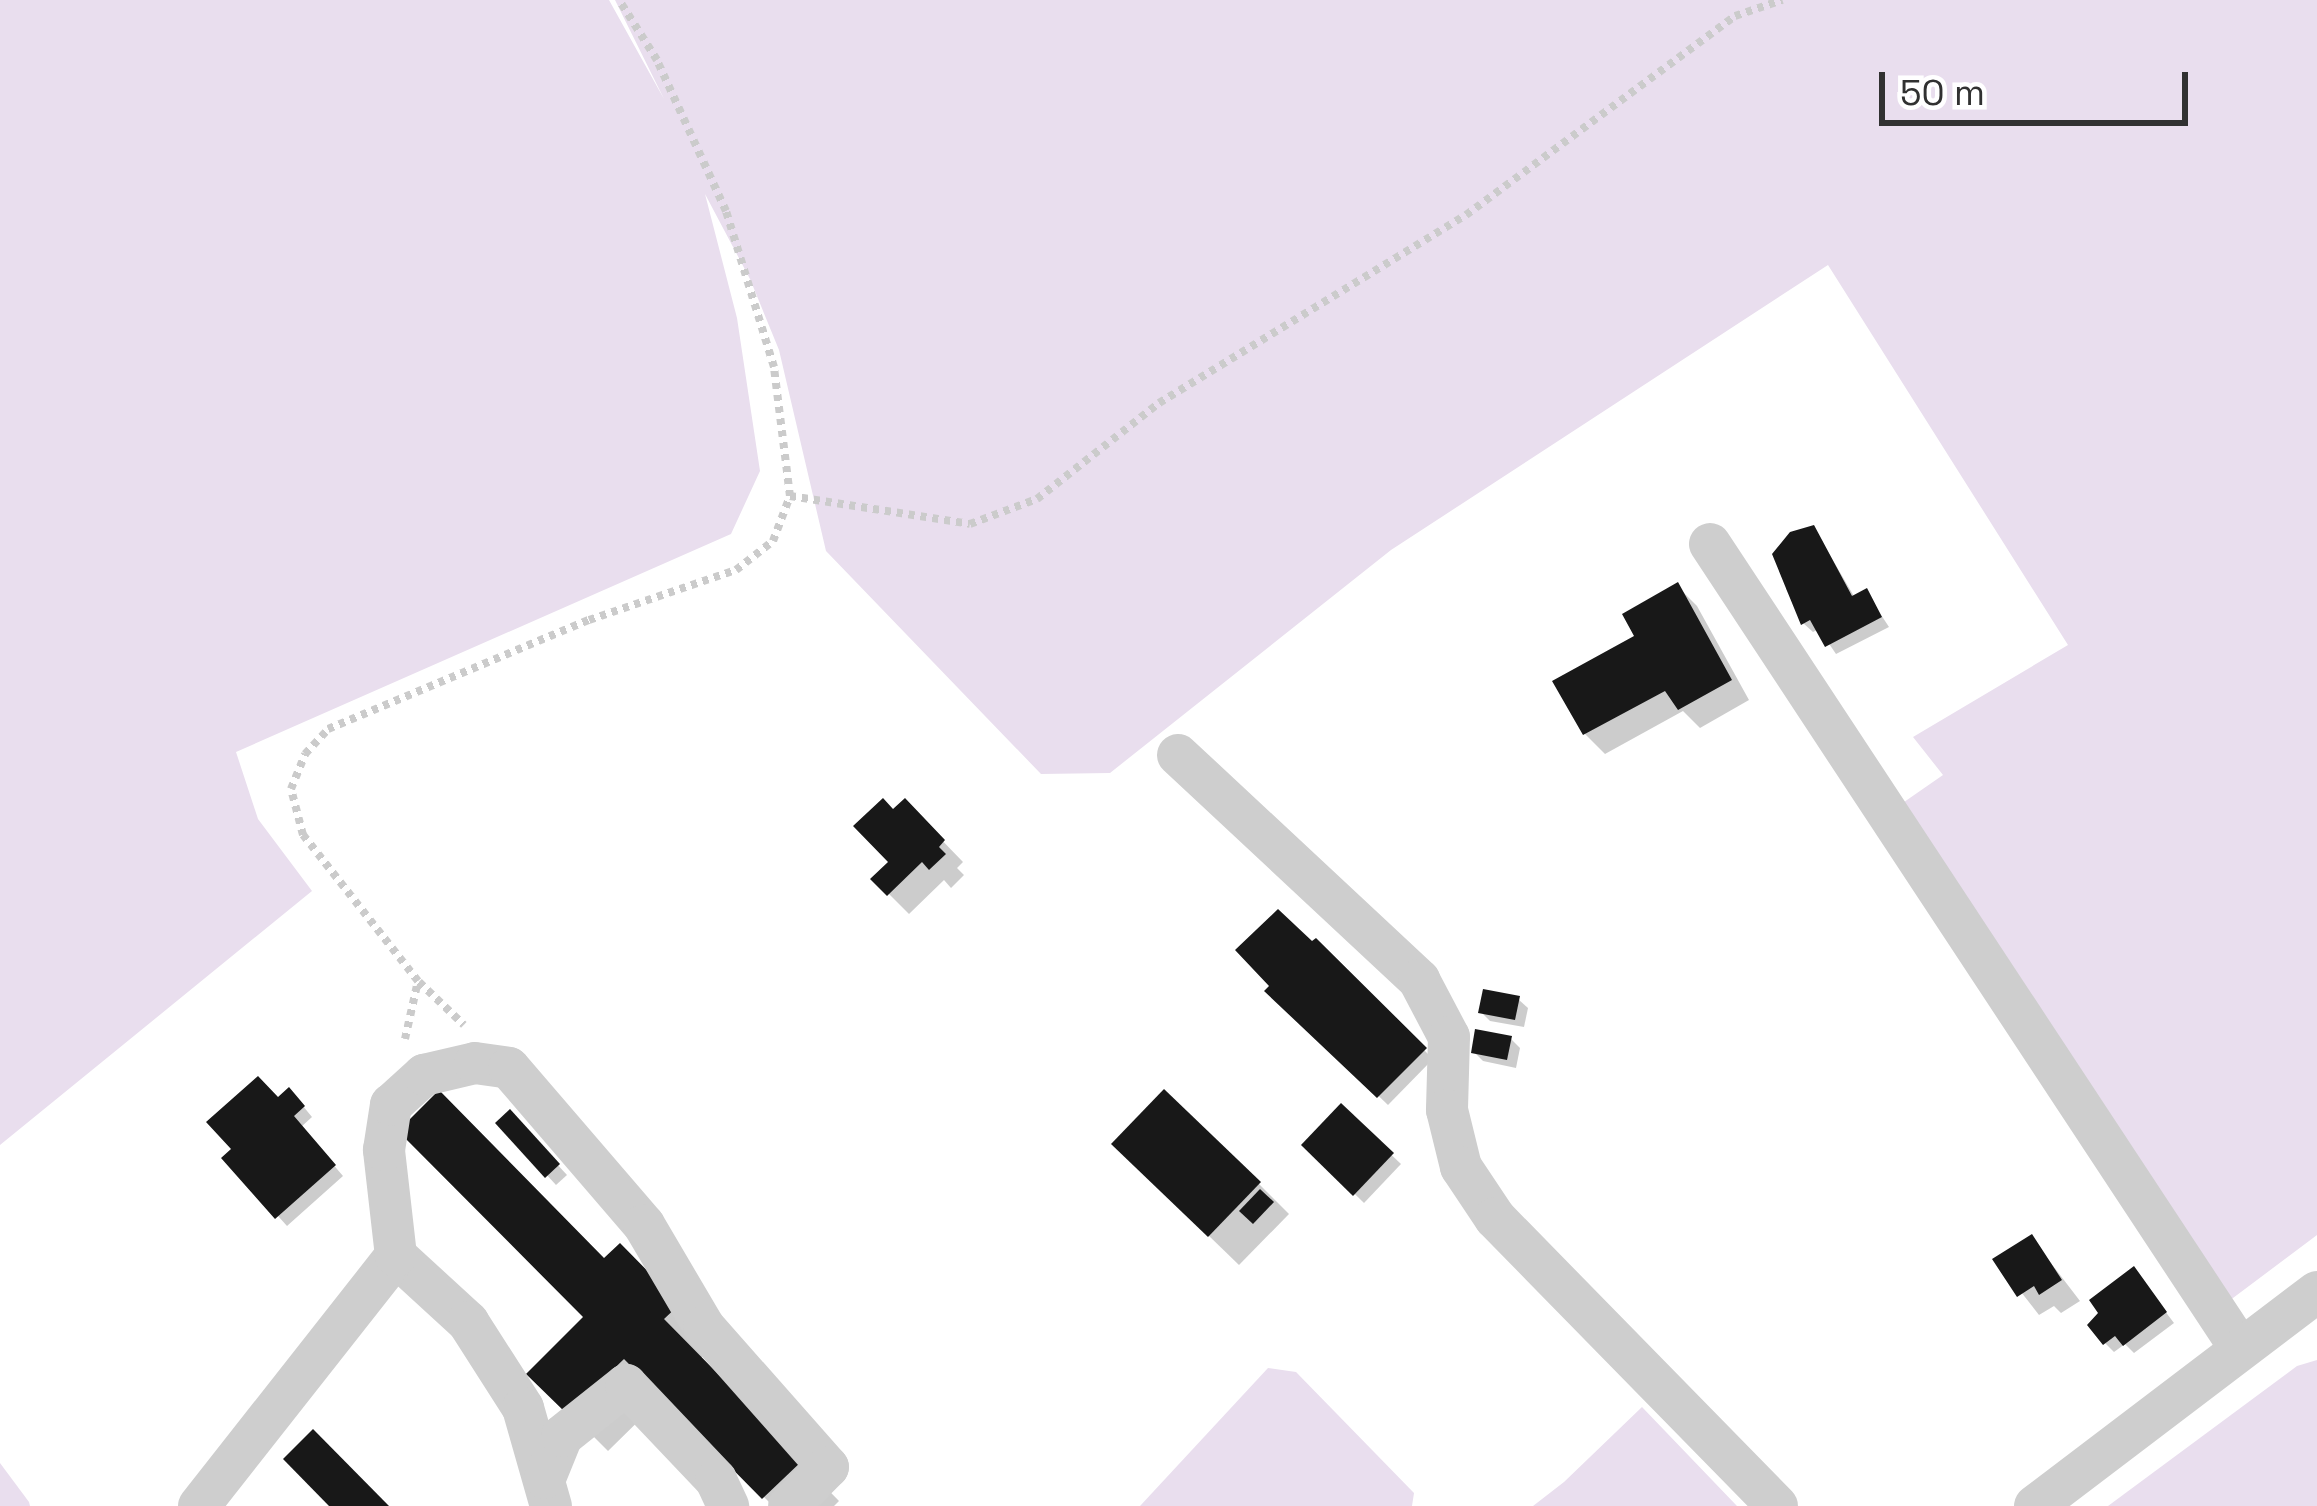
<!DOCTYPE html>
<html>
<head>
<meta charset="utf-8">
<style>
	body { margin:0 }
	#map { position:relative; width:2317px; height:1506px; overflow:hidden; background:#fff; font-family:"Space Grotesk",sans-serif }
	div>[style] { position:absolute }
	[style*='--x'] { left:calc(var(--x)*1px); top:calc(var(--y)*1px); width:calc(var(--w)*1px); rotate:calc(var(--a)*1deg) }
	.green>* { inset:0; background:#e9deee }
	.shadow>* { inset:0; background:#0003 }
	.building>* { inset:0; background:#181818 }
	.path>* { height:8px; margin-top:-4px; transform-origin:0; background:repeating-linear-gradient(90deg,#cbcbcb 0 6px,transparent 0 12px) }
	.minor>* { height:42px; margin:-21px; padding:0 21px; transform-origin:21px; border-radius:21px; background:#cecece }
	span { translate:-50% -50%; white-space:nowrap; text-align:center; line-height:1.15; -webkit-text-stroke:12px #fff; paint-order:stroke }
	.scale { position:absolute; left:1879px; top:72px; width:309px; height:54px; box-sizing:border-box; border:6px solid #313131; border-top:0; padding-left:15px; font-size:36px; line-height:42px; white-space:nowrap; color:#313131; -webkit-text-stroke:9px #fff; paint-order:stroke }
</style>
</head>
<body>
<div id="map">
	<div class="green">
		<i style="clip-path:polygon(0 0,609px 0,664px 99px,615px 0,2317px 0,2317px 1235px,2221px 1307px,1894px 809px,1943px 775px,1913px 737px,2068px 645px,1828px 265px,1391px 550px,1110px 773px,1041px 774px,826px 551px,779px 350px,750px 279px,705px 194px,737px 318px,760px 471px,731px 534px,236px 752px,258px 819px,312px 891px,0 1145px)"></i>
		<i style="clip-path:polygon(2317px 1360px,2317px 1506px,2108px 1506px,2297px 1366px)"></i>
		<i style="clip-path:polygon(1268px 1368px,1296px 1372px,1414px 1493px,1412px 1506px,1140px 1506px)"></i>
		<i style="clip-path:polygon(1642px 1407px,1737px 1506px,1533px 1506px,1564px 1482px)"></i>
		<i style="clip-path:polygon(0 1463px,29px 1502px,30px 1506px,0 1506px)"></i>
	</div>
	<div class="shadow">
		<i style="clip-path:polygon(1814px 528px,1855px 598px,1866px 592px,1889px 627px,1836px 654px,1819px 629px,1813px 632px,1803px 623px,1786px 589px)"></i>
		<i style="clip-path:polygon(1677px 586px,1697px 606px,1749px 700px,1700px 728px,1683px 711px,1605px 754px,1585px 734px)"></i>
		<i style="clip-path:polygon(905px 802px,963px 862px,957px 868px,964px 875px,951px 888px,944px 880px,909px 914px,874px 879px,892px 862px,894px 813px)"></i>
		<i style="clip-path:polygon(1316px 942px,1433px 1059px,1388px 1105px,1269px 991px)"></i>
		<i style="clip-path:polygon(1518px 999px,1528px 1008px,1524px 1027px,1490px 1021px,1481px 1012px)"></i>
		<i style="clip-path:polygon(1510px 1038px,1520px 1048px,1516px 1068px,1483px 1061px,1474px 1052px)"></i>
		<i style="clip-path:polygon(298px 1100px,312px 1117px,301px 1127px,343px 1176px,287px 1226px,226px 1158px,278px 1101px)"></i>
		<i style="clip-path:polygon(1341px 1107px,1401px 1164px,1364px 1203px,1305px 1145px)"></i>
		<i style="clip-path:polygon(510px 1113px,567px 1175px,556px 1185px,499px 1123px)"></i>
		<i style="clip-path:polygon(1145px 1174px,1259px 1184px,1289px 1214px,1239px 1265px)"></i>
		<i style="clip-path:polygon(2031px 1237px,2080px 1301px,2061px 1313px,2054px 1306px,2039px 1315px,1996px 1260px)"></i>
		<i style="clip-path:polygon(605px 1262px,716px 1345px,700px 1359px,839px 1501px,834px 1506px,773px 1506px,664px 1396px,608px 1451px,531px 1374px,587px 1317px)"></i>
		<i style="clip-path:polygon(2134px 1270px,2174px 1323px,2134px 1353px,2125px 1344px,2114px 1352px,2105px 1343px)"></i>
	</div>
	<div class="building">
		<i style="clip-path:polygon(1814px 525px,1852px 596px,1867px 588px,1882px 617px,1825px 647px,1810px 620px,1801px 625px,1772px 554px,1790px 532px)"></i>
		<i style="clip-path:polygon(1678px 582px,1732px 680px,1678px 710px,1665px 691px,1583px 735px,1552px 681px,1634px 636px,1622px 614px)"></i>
		<i style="clip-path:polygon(883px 798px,893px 809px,905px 798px,945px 840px,939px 847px,946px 854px,929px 870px,922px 862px,887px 896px,870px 879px,888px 862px,853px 826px)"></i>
		<i style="clip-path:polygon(1278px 909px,1312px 941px,1316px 938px,1427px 1048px,1377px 1098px,1264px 991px,1269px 986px,1235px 950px)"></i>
		<i style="clip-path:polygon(1483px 989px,1520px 996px,1515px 1020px,1478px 1013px)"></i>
		<i style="clip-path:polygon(1475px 1029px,1512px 1036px,1507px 1060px,1471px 1053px)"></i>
		<i style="clip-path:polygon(258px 1076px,278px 1097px,289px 1087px,305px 1106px,294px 1116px,336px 1165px,275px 1219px,221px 1158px,231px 1149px,206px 1122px)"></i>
		<i style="clip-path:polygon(1164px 1089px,1261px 1182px,1208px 1237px,1111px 1144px)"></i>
		<i style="clip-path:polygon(439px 1090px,604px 1258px,620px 1243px,680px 1304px,664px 1319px,803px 1460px,762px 1499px,624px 1359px,567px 1414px,526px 1374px,583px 1317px,398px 1131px)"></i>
		<i style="clip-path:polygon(1341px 1103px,1394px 1153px,1353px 1196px,1301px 1145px)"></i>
		<i style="clip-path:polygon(510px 1109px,560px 1164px,545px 1178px,495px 1123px)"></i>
		<i style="clip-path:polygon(1260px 1189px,1274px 1202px,1253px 1224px,1239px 1211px)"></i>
		<i style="clip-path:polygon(2032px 1234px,2062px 1280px,2039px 1295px,2034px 1286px,2017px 1297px,1992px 1259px)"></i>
		<i style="clip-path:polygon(2134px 1266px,2167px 1312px,2123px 1346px,2115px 1336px,2103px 1345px,2087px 1325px,2098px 1313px,2089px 1300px)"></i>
		<i style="clip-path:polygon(313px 1429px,389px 1506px,329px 1506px,283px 1459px)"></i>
	</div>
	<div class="path">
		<i style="--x:790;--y:496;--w:182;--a:8.8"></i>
		<i style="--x:970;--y:524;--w:72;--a:-20.5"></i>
		<i style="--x:1037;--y:499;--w:155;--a:-38.2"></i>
		<i style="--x:1159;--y:403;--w:360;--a:-31.5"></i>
		<i style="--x:1466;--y:215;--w:335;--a:-36.5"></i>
		<i style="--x:1735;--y:16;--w:50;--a:-18.8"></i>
		<i style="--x:419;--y:982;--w:62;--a:43.7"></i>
		<i style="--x:405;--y:1039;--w:59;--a:-77.4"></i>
		<i style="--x:418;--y:981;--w:186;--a:-128.2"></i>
		<i style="--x:303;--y:835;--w:48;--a:-104.6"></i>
		<i style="--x:291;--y:789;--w:38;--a:-68"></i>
		<i style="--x:305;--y:754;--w:34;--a:-47"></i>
		<i style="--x:328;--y:729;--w:283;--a:-22.7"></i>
		<i style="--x:589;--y:620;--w:155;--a:-18.8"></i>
		<i style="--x:736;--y:570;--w:47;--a:-38.1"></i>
		<i style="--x:773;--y:541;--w:48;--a:-69.3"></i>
		<i style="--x:790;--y:496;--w:130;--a:-97.1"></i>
		<i style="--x:774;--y:367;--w:163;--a:-107.1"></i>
		<i style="--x:726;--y:211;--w:166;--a:-114.6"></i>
		<i style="--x:657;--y:60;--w:71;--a:-122.3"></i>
	</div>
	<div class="minor">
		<i style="--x:1710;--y:544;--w:963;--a:56.61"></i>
		<i style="--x:1178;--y:755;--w:330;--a:43"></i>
		<i style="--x:1419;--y:980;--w:64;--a:62.2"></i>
		<i style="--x:1449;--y:1037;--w:73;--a:91.6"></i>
		<i style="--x:1447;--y:1110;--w:59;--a:76.2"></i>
		<i style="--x:1461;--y:1167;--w:61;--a:56.3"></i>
		<i style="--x:1495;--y:1218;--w:403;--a:45.6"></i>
		<i style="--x:396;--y:1256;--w:98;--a:42.5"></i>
		<i style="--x:468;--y:1322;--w:102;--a:57.4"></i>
		<i style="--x:523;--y:1408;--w:102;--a:74.1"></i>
		<i style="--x:545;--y:1478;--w:45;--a:-68"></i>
		<i style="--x:562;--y:1436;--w:82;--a:-38.6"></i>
		<i style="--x:626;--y:1385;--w:131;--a:46.5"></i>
		<i style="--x:716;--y:1480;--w:29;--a:65"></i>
		<i style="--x:199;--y:1506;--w:318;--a:-51.8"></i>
		<i style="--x:396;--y:1256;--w:107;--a:-96.5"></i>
		<i style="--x:384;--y:1150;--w:46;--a:-81.2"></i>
		<i style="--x:391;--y:1105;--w:45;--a:-42.3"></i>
		<i style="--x:424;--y:1075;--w:52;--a:-13.2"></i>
		<i style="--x:475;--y:1063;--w:34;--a:8"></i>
		<i style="--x:509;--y:1068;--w:207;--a:49.3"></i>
		<i style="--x:644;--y:1225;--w:118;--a:59.5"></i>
		<i style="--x:704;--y:1327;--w:187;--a:48.5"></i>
		<i style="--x:828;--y:1467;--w:55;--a:135"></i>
		<i style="--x:2035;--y:1506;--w:354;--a:-37.2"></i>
	</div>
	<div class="scale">50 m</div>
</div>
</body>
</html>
